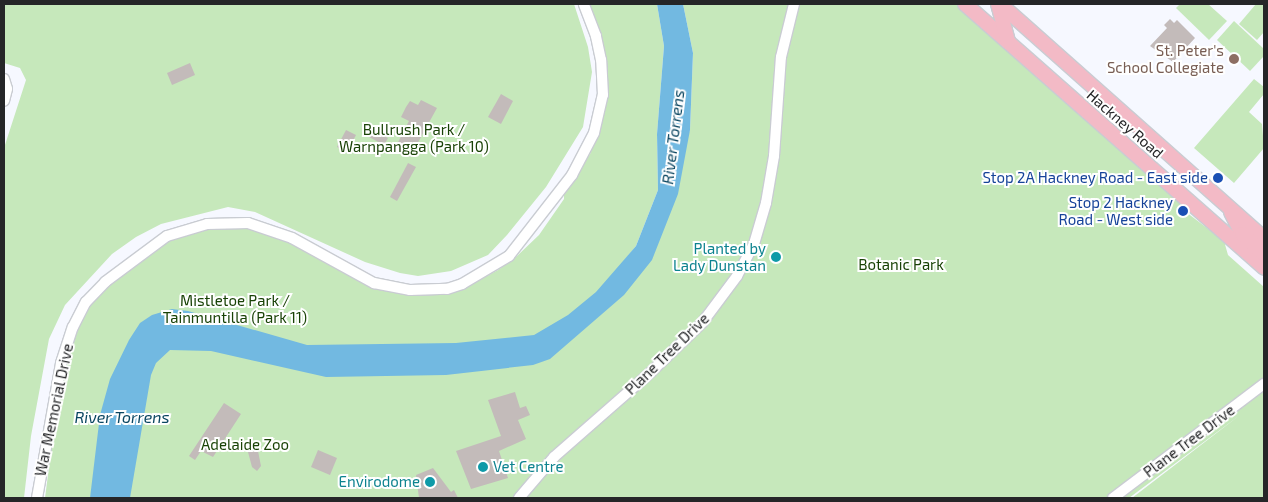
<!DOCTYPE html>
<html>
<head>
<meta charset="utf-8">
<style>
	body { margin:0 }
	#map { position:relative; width:1268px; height:502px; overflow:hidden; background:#f6f8ff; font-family:"Exo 2",sans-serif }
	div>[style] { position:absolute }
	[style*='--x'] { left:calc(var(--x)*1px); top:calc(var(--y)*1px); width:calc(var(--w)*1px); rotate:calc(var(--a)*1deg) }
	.green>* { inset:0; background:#c6e8bb }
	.water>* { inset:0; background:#72b9e1 }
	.building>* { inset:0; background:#c3bbba }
	.roads { filter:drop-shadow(1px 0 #c9ccd2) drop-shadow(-1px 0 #c9ccd2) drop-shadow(0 1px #c9ccd2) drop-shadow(0 -1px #c9ccd2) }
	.minor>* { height:10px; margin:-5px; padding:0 5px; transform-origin:5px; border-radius:5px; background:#fff }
	.highway>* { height:14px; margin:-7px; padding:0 7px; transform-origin:7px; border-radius:7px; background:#f3bac6 }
	.dots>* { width:14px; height:14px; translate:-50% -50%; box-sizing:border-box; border:2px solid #fff; border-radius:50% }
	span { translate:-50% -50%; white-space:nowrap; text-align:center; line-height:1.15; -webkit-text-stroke:4px #fff; paint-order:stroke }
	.education-label { font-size:15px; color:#785e54 }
	.right { translate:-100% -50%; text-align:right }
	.street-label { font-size:15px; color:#252628 }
	.park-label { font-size:15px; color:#194206 }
	.transit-label { font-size:15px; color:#164399 }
	.culture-label { font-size:15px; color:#0d838f }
	.left { translate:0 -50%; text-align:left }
	.water-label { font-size:16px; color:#0a4661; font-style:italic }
	.frame { position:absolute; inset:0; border:5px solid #252628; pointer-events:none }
</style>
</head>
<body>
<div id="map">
	<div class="green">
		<i style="clip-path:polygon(4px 4px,574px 4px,588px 47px,592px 72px,583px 127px,546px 187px,507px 235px,488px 255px,451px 271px,418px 276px,400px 273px,365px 262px,255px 212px,228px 207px,161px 224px,136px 237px,112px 254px,65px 305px,49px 339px,31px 436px,24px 498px,4px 498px,4px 148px,26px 80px,20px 68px,4px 63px)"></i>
		<i style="clip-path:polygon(587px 4px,657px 4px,664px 46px,657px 134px,658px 190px,636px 246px,609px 279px,623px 295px,690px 130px,693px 53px,683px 4px,957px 4px,1178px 199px,1182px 209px,1224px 241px,1228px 255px,1264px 287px,1264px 498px,1132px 498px,1240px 415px,1129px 498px,45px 498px,60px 382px,75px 328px,98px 292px,169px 239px,210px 227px,247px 228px,275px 235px,413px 295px,465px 288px,498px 270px,517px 256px,539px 235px,564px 199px,564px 193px,590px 154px,598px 133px,605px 95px)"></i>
		<i style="clip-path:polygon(1180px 4px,1208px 4px,1227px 21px,1209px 40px,1176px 8px)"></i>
		<i style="clip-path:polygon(1256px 4px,1264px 4px,1264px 32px,1257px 40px,1239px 24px)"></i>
		<i style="clip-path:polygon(1234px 21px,1264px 49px,1264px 56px,1250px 71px,1217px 40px)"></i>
		<i style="clip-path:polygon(1254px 79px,1264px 87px,1264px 94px,1249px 112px,1262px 124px,1264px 148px,1234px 183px,1194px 148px)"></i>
	</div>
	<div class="water">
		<i style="clip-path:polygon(657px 4px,683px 4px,693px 53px,690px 130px,678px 194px,652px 260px,624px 295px,550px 359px,533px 365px,446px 375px,326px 377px,211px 351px,170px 350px,156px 363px,151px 375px,130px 498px,90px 498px,100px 415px,110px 379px,129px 340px,140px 323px,152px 315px,172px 309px,188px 311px,307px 345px,456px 343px,534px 335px,568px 315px,596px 292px,636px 246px,658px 190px,657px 134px,664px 46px)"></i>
	</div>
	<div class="building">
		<i style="clip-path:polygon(1170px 19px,1174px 23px,1177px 20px,1195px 38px,1173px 62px,1150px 46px,1167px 28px,1164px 25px)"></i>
		<i style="clip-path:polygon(190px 63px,195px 75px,172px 85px,167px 73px)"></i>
		<i style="clip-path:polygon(501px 94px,513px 101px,501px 124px,488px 117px)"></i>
		<i style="clip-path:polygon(421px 100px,437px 108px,410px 157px,395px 148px,409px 121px,401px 117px,406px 107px,410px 101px,418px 105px)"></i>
		<i style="clip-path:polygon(346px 130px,356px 135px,347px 152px,337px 147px)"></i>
		<i style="clip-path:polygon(372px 130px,388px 138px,384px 145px,369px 137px)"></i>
		<i style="clip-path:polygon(408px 163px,416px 167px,397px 201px,390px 197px)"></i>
		<i style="clip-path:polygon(515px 392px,520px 408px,526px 406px,530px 415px,518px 420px,526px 439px,499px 451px,508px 478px,471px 489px,456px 451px,501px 436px,488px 400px)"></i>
		<i style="clip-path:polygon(224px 403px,241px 414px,213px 457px,201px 451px,195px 460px,189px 456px)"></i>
		<i style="clip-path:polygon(253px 449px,258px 451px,261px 466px,257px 471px,252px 467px,248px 452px)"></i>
		<i style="clip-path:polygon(318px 450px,337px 458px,330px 475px,311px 467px)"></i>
		<i style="clip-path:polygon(433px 468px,451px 492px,454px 490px,458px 498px,419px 498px,416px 475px)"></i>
	</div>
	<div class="roads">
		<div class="minor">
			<i style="--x:4;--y:79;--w:10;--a:73"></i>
			<i style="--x:7;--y:89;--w:12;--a:104"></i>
			<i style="--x:37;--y:498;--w:137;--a:-79.9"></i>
			<i style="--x:61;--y:363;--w:38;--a:-72"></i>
			<i style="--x:73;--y:327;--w:28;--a:-63"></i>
			<i style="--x:86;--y:302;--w:28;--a:-46"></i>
			<i style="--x:105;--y:282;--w:77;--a:-36.6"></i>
			<i style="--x:167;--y:236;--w:42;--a:-16.7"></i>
			<i style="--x:207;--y:224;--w:41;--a:-1.4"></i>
			<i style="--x:248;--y:223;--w:46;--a:18.8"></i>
			<i style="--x:292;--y:238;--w:94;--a:28.8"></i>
			<i style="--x:374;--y:283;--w:37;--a:11"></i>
			<i style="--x:410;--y:290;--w:37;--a:-2"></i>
			<i style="--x:447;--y:289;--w:16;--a:-18"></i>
			<i style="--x:462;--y:284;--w:55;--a:-30.8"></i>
			<i style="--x:509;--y:256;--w:103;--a:-52.1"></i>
			<i style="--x:572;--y:175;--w:47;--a:-62.4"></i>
			<i style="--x:594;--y:133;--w:39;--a:-77"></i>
			<i style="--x:603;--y:95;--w:35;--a:-93"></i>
			<i style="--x:601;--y:60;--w:25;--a:-102"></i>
			<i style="--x:596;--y:36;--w:34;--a:-111"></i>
			<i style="--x:519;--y:498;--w:54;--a:-49.5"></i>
			<i style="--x:554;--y:457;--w:129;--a:-41.2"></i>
			<i style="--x:651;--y:372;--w:71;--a:-43.9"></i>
			<i style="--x:702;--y:323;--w:59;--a:-53.3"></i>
			<i style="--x:737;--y:276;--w:36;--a:-62"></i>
			<i style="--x:754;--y:244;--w:43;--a:-73.7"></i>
			<i style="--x:766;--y:203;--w:48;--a:-80.3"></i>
			<i style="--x:774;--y:156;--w:99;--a:-86"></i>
			<i style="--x:781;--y:57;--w:55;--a:-76.2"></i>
			<i style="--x:1113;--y:498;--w:189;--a:-37.1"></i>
		</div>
		<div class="highway">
			<i style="--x:965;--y:4;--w:399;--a:41.4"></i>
			<i style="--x:998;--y:4;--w:39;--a:75"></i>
			<i style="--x:1000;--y:4;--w:353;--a:41.6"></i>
			<i style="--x:1231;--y:212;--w:25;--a:63"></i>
			<i style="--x:1242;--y:234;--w:30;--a:42"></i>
		</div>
	</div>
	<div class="dots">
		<i style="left:1234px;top:59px;background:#8d6e63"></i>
		<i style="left:1218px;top:178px;background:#1a4fb4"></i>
		<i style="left:1183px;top:211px;background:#1a4fb4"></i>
		<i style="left:776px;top:257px;background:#0f9aa8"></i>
		<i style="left:483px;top:467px;background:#0f9aa8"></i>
		<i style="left:430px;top:482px;background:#0f9aa8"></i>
	</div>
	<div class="education-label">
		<span class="right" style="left:1224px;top:59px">St. Peter's<br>School Collegiate</span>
	</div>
	<div class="street-label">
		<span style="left:1125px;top:124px;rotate:41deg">Hackney Road</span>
		<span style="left:667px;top:354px;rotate:-44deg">Plane Tree Drive</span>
		<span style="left:54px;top:410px;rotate:-78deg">War Memorial Drive</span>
		<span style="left:1189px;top:441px;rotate:-37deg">Plane Tree Drive</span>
	</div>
	<div class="park-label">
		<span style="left:414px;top:138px">Bullrush Park /<br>Warnpangga (Park 10)</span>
		<span style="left:901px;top:265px">Botanic Park</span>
		<span style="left:235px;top:309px">Mistletoe Park /<br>Tainmuntilla (Park 11)</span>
		<span style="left:245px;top:445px">Adelaide Zoo</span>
	</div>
	<div class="transit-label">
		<span class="right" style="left:1208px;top:178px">Stop 2A Hackney Road - East side</span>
		<span class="right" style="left:1173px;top:211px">Stop 2 Hackney<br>Road - West side</span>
	</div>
	<div class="culture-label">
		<span class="right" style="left:766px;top:257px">Planted by<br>Lady Dunstan</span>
		<span class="left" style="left:493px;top:467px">Vet Centre</span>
		<span class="right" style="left:420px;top:482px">Envirodome</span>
	</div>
	<div class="water-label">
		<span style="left:673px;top:137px;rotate:-83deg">River Torrens</span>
		<span style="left:122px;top:417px">River Torrens</span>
	</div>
	<div class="frame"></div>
</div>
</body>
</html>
